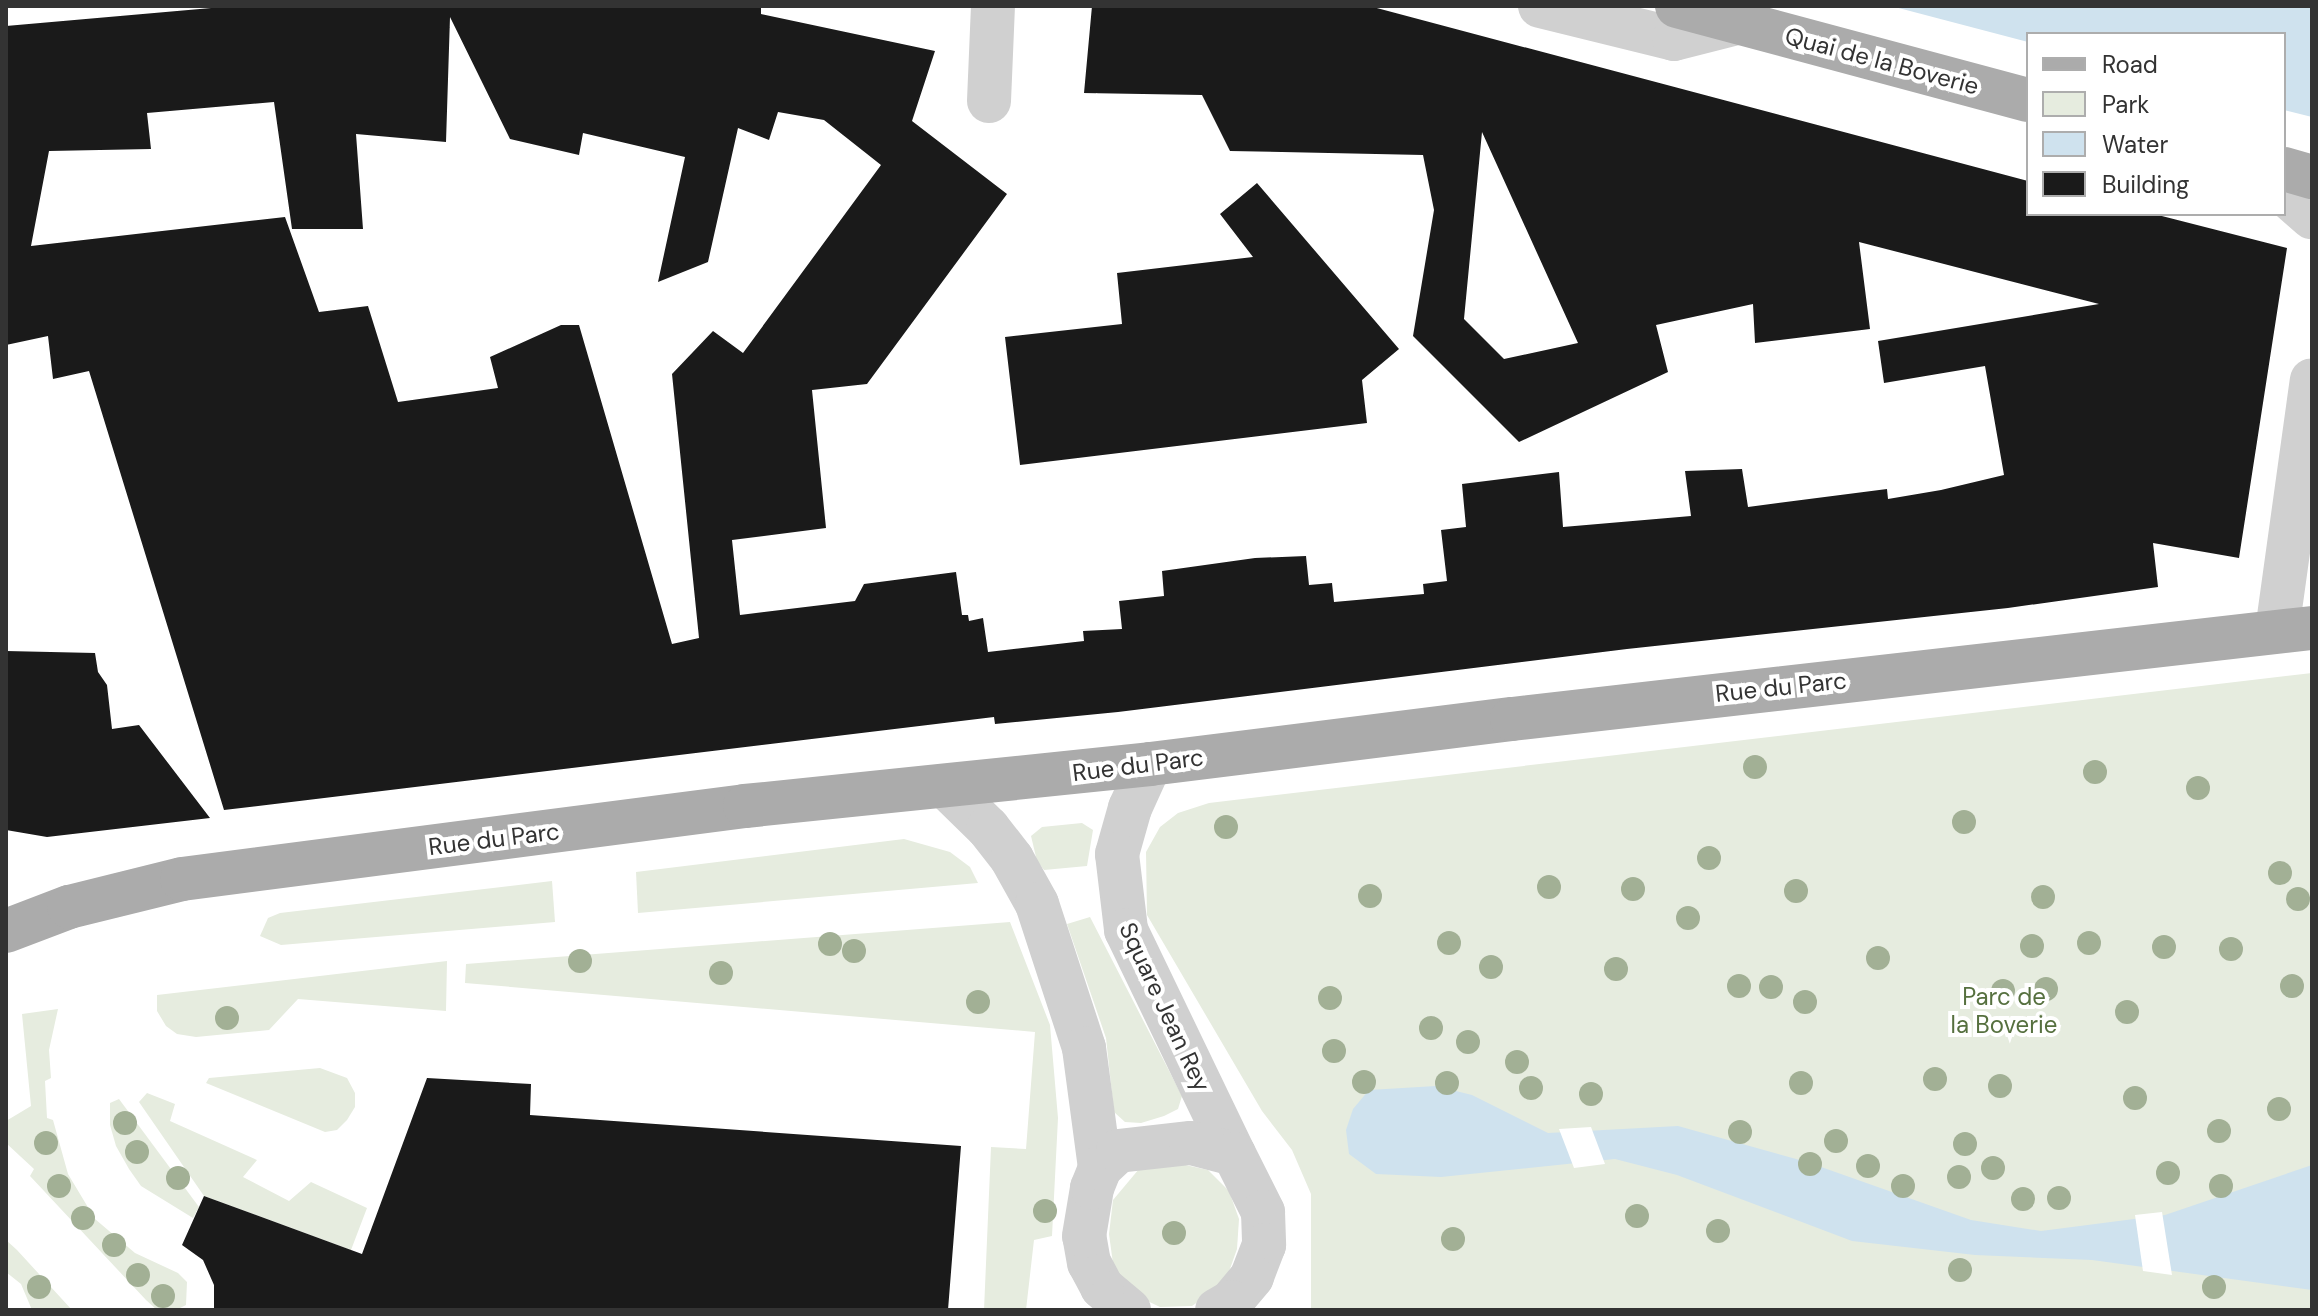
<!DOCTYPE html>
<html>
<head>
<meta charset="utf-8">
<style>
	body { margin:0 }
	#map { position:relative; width:2318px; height:1316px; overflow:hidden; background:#fff; font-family:"DM Sans",sans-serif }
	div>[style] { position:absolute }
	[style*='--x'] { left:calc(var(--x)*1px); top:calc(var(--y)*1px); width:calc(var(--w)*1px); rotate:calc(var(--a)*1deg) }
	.green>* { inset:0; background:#e6ecdf }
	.water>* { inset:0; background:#cfe2ee }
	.pier>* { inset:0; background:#fff }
	.building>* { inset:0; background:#1a1a1a }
	.minor>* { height:44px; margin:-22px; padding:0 22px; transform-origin:22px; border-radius:22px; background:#d0d0d0 }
	.major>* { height:44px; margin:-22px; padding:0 22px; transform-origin:22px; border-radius:22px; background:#ababab }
	.trees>* { width:24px; height:24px; margin:-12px; border-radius:50%; background:#a2b095 }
	span { translate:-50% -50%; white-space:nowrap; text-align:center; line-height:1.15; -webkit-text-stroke:8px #fff; paint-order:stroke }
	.street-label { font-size:24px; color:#333 }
	.park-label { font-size:24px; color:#56703f }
	.frame { position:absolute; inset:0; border:8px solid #333; pointer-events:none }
	.legend { position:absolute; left:2026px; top:32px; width:260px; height:184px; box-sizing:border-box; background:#fff; border:2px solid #adadad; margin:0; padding:10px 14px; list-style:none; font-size:24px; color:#333 }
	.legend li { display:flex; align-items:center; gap:16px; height:40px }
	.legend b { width:40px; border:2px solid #adadad }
</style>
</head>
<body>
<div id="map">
	<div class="green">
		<i style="clip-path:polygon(2312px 673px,2312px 1310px,1311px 1310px,1311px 1194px,1292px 1150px,1262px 1111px,1147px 915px,1146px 852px,1160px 827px,1178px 813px,1209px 803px)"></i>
		<i style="clip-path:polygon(1082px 823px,1093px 830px,1087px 866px,1044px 870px,1037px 861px,1031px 836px,1042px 827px)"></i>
		<i style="clip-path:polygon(904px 839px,950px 852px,970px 867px,978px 883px,638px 913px,636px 872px)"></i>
		<i style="clip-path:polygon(552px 881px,555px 922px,281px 945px,260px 936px,268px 918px,280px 913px)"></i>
		<i style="clip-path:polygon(1090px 917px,1182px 1096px,1178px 1109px,1164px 1116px,1141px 1123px,1125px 1122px,1114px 1112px,1106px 1038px,1067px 924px)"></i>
		<i style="clip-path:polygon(1010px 922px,1050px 1025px,1058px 1118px,1052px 1236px,1034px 1240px,1026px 1310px,984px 1310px,991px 1147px,1026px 1149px,1035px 1032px,465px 983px,466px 964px)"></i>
		<i style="clip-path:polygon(447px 961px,446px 1011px,298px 999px,269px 1030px,196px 1037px,177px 1034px,166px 1026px,157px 1011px,157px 995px)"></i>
		<i style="clip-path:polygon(58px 1009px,49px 1050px,51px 1078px,45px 1081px,47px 1118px,53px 1120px,68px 1174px,95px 1219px,135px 1253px,178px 1273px,187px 1282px,186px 1305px,176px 1310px,157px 1310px,146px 1300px,30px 1176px,34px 1169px,6px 1143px,6px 1121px,31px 1106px,22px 1014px)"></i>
		<i style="clip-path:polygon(320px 1068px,347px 1078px,355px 1093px,355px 1107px,347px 1120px,337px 1130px,325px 1132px,206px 1083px,209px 1078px)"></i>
		<i style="clip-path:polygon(147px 1093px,175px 1104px,170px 1121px,257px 1160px,243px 1177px,289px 1201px,311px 1182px,367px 1208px,351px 1250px,204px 1196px,139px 1102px)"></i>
		<i style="clip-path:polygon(119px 1099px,199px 1207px,193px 1218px,141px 1186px,129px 1169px,116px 1146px,110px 1125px,110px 1103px)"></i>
		<i style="clip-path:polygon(1172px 1162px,1208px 1170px,1229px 1191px,1239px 1219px,1237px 1249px,1225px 1283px,1192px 1306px,1160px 1307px,1137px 1296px,1114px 1271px,1109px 1234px,1113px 1200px,1139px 1169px)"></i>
		<i style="clip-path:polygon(6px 1240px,17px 1250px,72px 1310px,32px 1310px,21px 1284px,6px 1272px)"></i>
	</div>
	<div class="water">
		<i style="clip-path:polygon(1891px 6px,2312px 6px,2312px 117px,2284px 110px,2284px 34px,2028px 34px,2028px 42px)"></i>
		<i style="clip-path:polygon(1436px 1086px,1472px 1095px,1548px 1133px,1678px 1126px,1807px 1162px,1971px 1220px,2041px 1231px,2165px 1215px,2312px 1165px,2312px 1290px,2092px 1260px,1975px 1255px,1852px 1241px,1677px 1175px,1615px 1159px,1441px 1177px,1376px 1174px,1349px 1154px,1346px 1130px,1353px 1109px,1369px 1090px)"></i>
	</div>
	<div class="pier">
		<i style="clip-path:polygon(1591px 1127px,1605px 1164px,1574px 1168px,1559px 1129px)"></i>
		<i style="clip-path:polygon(2162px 1212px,2172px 1275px,2143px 1271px,2135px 1215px)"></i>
	</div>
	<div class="building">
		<i style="clip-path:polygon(evenodd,234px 6px,761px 6px,761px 14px,935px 51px,912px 121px,1007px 194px,867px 384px,812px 390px,826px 528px,732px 540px,740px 615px,855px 601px,864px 584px,956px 572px,962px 615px,968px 615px,969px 621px,983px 618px,988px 652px,1084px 641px,1083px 631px,1122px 629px,1119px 601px,1164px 596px,1162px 571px,1255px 558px,1306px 556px,1309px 585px,1332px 583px,1334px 602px,1424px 594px,1423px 584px,1447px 581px,1441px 530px,1466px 527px,1462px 484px,1559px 472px,1563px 527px,1691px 516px,1685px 471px,1742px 469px,1748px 507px,1887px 489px,1888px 499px,1941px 490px,2004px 475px,1985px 366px,1884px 383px,1878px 341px,2099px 304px,1859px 242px,1870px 329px,1755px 343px,1753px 304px,1656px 325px,1668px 372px,1519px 442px,1413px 336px,1434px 210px,1423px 155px,1230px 151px,1202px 95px,1084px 93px,1092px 6px,1373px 7px,2028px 181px,2028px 214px,2154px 214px,2287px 248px,2239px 558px,2153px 543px,2158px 587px,2008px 608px,1627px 649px,1118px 712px,995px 724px,994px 717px,224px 810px,89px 371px,53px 379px,48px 336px,6px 345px,6px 26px,234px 6px,450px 17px,510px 139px,579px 155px,583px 133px,685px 157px,658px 282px,708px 262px,738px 128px,769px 140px,778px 112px,824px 120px,881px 165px,743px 353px,713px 331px,672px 374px,699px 638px,672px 644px,579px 325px,561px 325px,490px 357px,498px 388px,398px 402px,368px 306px,319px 312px,285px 217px,31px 246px,49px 151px,151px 149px,147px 113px,274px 102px,292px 229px,363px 229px,356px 134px,446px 142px,450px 17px,234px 6px,1482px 132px,1578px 343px,1504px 359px,1464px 319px,1482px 132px)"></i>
		<i style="clip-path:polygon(1257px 183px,1399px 349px,1362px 380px,1367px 423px,1020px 465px,1005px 337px,1122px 324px,1117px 273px,1253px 257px,1220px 214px)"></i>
		<i style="clip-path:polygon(6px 651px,95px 653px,98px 672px,107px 685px,112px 729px,139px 725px,210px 818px,47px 837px,6px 830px)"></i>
		<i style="clip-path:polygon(427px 1078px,531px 1084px,530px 1115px,961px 1146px,948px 1310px,214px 1310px,214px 1285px,203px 1260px,182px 1245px,204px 1196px,362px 1254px)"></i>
	</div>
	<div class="minor">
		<i style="--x:1540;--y:6;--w:138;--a:13.8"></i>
		<i style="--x:1674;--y:39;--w:65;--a:-14.3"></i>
		<i style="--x:989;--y:101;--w:95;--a:-87.6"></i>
		<i style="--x:2284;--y:193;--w:37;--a:41"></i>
		<i style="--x:2277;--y:631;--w:253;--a:-82.1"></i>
		<i style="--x:1150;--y:764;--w:48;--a:114.4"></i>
		<i style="--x:1130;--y:808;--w:48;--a:105.8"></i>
		<i style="--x:1117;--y:854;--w:77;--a:83.2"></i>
		<i style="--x:1126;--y:930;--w:249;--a:64.3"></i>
		<i style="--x:945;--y:786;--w:60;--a:44.3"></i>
		<i style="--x:988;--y:828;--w:39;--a:52"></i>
		<i style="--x:1012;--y:859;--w:51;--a:60.9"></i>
		<i style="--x:1037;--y:904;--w:151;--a:71.9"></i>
		<i style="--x:1084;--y:1048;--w:121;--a:82.4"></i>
		<i style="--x:1129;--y:1310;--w:35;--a:-140"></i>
		<i style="--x:1102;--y:1287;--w:27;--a:-118"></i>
		<i style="--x:1089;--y:1263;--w:27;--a:-100"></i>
		<i style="--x:1084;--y:1236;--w:49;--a:-80.5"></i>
		<i style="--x:1092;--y:1188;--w:22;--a:-68"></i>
		<i style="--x:1100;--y:1168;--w:25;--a:-43"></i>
		<i style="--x:1118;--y:1151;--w:73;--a:-6.3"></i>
		<i style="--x:1191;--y:1143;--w:44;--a:14.3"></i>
		<i style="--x:1234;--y:1154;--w:65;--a:63.4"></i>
		<i style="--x:1263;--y:1212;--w:33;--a:88"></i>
		<i style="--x:1264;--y:1245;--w:34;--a:111"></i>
		<i style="--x:1252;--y:1277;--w:33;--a:130"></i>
		<i style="--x:1231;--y:1302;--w:16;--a:150"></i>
	</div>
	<div class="major">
		<i style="--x:1677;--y:6;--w:363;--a:15"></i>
		<i style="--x:2284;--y:169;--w:29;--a:16"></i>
		<i style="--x:6;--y:931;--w:67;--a:-20.9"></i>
		<i style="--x:69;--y:907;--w:116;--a:-13.9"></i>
		<i style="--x:182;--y:879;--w:568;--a:-7.39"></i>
		<i style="--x:745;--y:806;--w:407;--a:-5.9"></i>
		<i style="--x:1150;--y:764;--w:365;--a:-7.1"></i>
		<i style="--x:1512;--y:719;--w:805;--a:-6.49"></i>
	</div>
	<div class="trees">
		<i style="left:1755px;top:767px"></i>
		<i style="left:2095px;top:772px"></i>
		<i style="left:2198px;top:788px"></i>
		<i style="left:1964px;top:822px"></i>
		<i style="left:1226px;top:827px"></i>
		<i style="left:1709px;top:858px"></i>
		<i style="left:2280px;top:873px"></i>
		<i style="left:1549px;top:887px"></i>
		<i style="left:1633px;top:889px"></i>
		<i style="left:1796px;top:891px"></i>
		<i style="left:1370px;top:896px"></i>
		<i style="left:2043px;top:897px"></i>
		<i style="left:2298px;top:899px"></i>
		<i style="left:1688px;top:918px"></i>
		<i style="left:1449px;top:943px"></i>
		<i style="left:2089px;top:943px"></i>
		<i style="left:830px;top:944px"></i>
		<i style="left:2032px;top:946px"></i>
		<i style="left:2164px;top:947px"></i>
		<i style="left:2231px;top:949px"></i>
		<i style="left:854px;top:951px"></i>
		<i style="left:1878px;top:958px"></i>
		<i style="left:580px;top:961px"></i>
		<i style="left:1491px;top:967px"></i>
		<i style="left:1616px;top:969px"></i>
		<i style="left:721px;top:973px"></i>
		<i style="left:1739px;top:986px"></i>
		<i style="left:2292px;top:986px"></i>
		<i style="left:1771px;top:987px"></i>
		<i style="left:2046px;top:989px"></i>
		<i style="left:2003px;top:991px"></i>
		<i style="left:1330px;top:998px"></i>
		<i style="left:978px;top:1002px"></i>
		<i style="left:1805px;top:1002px"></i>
		<i style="left:2127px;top:1012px"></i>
		<i style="left:227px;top:1018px"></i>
		<i style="left:1431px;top:1028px"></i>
		<i style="left:1468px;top:1042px"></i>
		<i style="left:1334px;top:1051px"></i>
		<i style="left:1517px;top:1062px"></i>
		<i style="left:1935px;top:1079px"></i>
		<i style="left:1364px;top:1082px"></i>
		<i style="left:1447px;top:1083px"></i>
		<i style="left:1801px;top:1083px"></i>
		<i style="left:2000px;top:1086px"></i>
		<i style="left:1531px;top:1088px"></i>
		<i style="left:1591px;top:1094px"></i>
		<i style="left:2135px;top:1098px"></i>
		<i style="left:2279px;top:1109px"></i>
		<i style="left:125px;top:1123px"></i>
		<i style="left:2219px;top:1131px"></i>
		<i style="left:1740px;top:1132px"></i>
		<i style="left:1836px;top:1141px"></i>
		<i style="left:46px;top:1143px"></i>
		<i style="left:1965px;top:1144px"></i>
		<i style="left:137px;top:1152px"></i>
		<i style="left:1810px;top:1164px"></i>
		<i style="left:1868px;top:1166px"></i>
		<i style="left:1993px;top:1168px"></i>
		<i style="left:2168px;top:1173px"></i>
		<i style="left:1959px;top:1177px"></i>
		<i style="left:178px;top:1178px"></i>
		<i style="left:59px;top:1186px"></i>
		<i style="left:1903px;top:1186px"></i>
		<i style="left:2221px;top:1186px"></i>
		<i style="left:2059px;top:1198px"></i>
		<i style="left:2023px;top:1199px"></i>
		<i style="left:1045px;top:1211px"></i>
		<i style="left:1637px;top:1216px"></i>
		<i style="left:83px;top:1218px"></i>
		<i style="left:1718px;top:1231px"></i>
		<i style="left:1174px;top:1233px"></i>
		<i style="left:1453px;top:1239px"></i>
		<i style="left:114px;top:1245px"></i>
		<i style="left:1960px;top:1270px"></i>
		<i style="left:138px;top:1275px"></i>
		<i style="left:39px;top:1287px"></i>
		<i style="left:2214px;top:1287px"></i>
		<i style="left:163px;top:1296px"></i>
	</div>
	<div class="street-label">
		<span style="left:1882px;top:61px;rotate:15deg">Quai de la Boverie</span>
		<span style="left:1781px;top:687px;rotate:-6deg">Rue du Parc</span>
		<span style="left:1138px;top:765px;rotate:-7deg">Rue du Parc</span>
		<span style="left:494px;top:839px;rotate:-7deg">Rue du Parc</span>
		<span style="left:1165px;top:1007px;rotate:65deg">Square Jean Rey</span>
	</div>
	<div class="park-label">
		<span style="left:2004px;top:1011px">Parc de<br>la Boverie</span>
	</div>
	<div class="frame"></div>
	<ul class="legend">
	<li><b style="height:10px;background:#ababab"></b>Road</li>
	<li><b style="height:22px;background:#e6ecdf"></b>Park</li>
	<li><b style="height:22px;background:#cfe2ee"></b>Water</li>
	<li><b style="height:22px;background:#1a1a1a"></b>Building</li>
	</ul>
</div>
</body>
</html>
